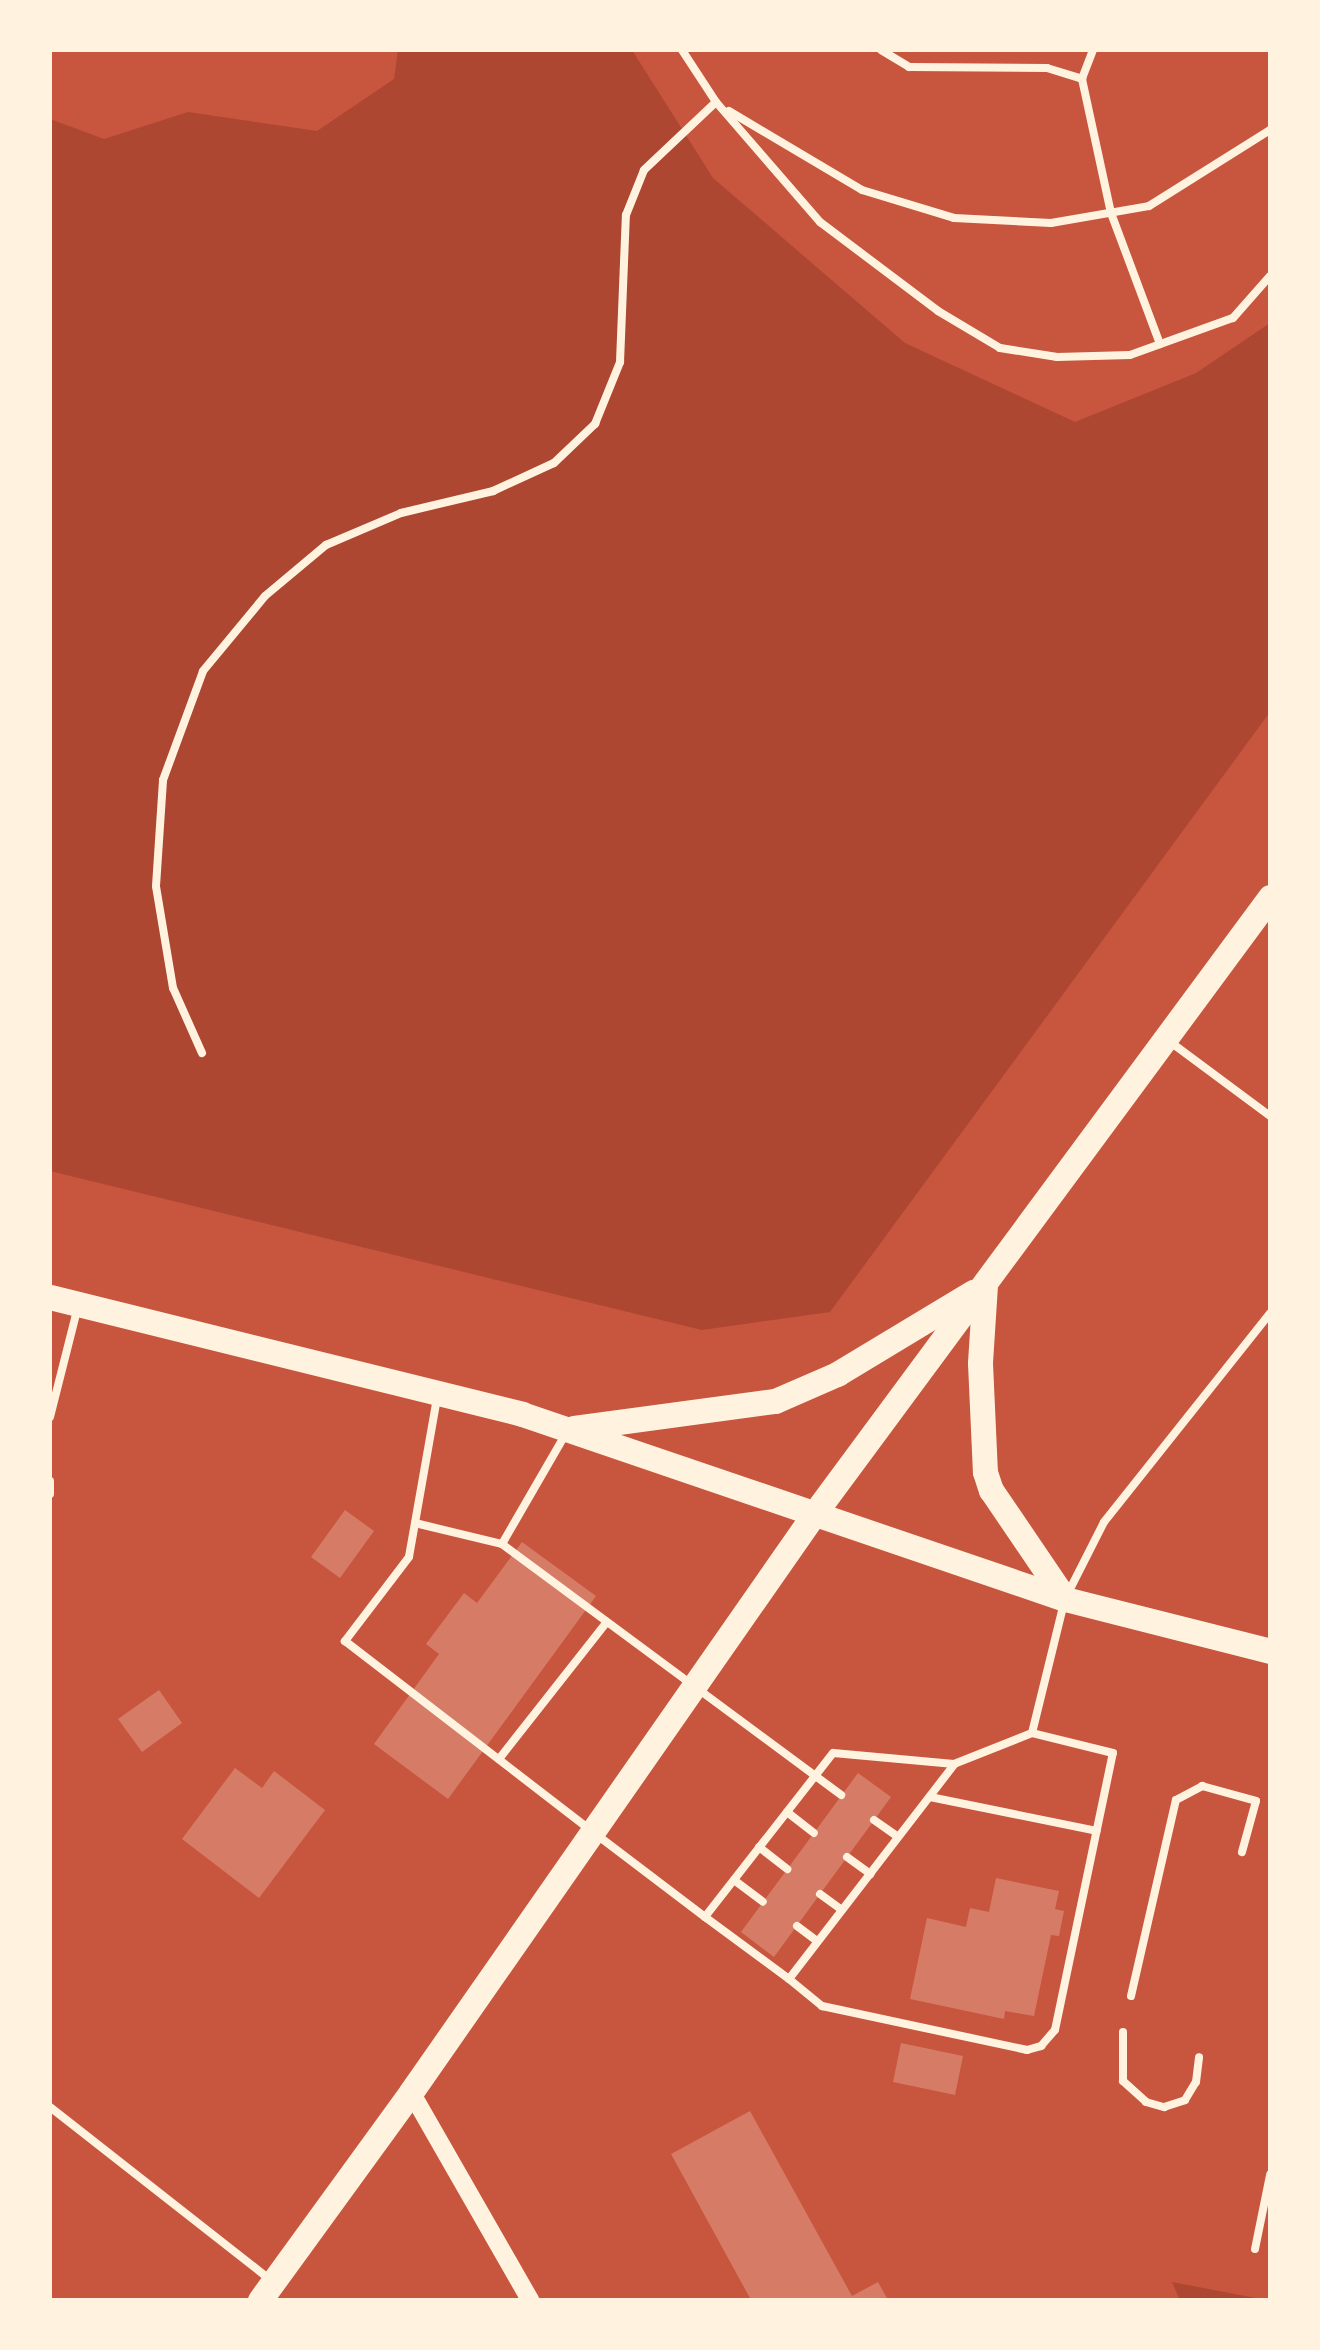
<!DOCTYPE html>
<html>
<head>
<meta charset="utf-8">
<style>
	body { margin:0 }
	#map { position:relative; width:1320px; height:2350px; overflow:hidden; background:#c8553d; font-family:"Varela Round",sans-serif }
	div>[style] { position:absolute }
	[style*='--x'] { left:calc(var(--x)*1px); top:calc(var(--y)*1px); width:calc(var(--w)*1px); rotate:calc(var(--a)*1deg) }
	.green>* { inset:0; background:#ae4732 }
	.building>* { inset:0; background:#d67c66 }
	.service>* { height:8px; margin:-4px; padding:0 4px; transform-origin:4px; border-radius:4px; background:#fff3e0 }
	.tertiary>* { height:18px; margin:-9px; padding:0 9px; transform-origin:9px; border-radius:9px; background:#fff3e0 }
	.primary>* { height:25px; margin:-12.5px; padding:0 12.5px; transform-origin:12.5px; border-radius:12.5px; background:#fff3e0 }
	span { translate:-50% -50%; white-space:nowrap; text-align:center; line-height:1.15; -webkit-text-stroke:10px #fff3e0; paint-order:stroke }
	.frame { position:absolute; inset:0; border:52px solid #fff3e0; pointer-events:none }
</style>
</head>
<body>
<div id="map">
	<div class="green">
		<i style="clip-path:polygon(398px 50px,632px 50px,713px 178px,905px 343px,1075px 422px,1196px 373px,1270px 323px,1270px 712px,830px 1312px,702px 1330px,50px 1171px,50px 119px,104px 139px,188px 112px,317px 131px,394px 79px)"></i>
		<i style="clip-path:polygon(1172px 2282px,1266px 2300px,1180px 2300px)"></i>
	</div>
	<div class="building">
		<i style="clip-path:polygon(345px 1510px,374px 1531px,340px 1578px,311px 1557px)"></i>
		<i style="clip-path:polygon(522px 1542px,596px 1596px,448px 1799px,374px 1744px,439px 1654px,426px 1644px,464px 1593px,477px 1603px)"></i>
		<i style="clip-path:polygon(159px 1690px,182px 1723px,142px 1752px,118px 1719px)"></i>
		<i style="clip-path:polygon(235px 1768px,262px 1788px,274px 1771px,325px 1810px,259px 1898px,182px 1839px)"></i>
		<i style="clip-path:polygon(858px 1773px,891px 1797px,774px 1957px,741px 1932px)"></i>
		<i style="clip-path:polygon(996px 1878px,1059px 1891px,1055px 1909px,1064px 1911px,1059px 1936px,1051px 1935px,1034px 2016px,1005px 2011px,1004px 2019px,910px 1999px,927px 1918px,966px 1927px,970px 1908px,989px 1912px)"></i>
		<i style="clip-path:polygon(901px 2043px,963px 2056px,955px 2095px,893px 2082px)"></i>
		<i style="clip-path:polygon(750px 2111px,852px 2296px,878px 2282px,888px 2300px,751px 2300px,671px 2154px)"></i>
	</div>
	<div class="service">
		<i style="--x:682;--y:50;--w:62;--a:56.8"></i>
		<i style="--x:716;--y:102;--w:159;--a:49.1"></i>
		<i style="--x:820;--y:222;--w:148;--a:37"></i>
		<i style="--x:938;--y:311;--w:72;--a:30.8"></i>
		<i style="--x:1000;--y:348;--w:58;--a:9"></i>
		<i style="--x:1057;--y:357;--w:73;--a:-1.6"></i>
		<i style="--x:1130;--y:355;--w:109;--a:-19.8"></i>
		<i style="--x:1233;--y:318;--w:56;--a:-48.6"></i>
		<i style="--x:881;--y:50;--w:33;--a:31"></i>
		<i style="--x:909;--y:67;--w:138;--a:0.4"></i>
		<i style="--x:1047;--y:68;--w:37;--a:17"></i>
		<i style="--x:1093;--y:50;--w:31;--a:111"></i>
		<i style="--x:1082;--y:79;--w:137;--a:77.8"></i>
		<i style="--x:1111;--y:213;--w:140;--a:69.5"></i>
		<i style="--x:729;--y:111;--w:155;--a:30.7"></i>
		<i style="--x:862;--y:190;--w:96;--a:16.9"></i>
		<i style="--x:954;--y:218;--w:97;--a:3"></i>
		<i style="--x:1051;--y:223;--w:99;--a:-9.8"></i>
		<i style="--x:1149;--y:206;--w:143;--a:-32.1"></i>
		<i style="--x:1169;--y:1041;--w:126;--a:36.6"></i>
		<i style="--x:202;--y:1053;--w:71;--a:-114"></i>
		<i style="--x:173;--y:988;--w:103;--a:-99.5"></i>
		<i style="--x:156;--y:886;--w:106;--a:-86.2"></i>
		<i style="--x:163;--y:780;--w:116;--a:-69.8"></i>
		<i style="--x:203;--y:671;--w:97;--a:-50.4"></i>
		<i style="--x:265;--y:596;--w:80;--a:-39.9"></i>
		<i style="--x:326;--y:545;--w:82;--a:-23.1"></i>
		<i style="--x:401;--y:513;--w:95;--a:-13.4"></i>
		<i style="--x:493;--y:491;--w:67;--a:-24.7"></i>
		<i style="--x:554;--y:463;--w:57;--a:-43.6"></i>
		<i style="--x:595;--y:424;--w:67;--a:-68"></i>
		<i style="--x:620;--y:362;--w:147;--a:-87.7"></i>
		<i style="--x:626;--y:215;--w:48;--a:-68.2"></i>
		<i style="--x:644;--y:170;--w:99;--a:-43.4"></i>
		<i style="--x:437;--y:1398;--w:161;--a:100"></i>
		<i style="--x:409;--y:1557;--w:106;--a:127.3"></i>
		<i style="--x:345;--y:1641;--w:313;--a:37.6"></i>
		<i style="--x:593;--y:1832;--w:141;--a:37.2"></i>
		<i style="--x:705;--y:1917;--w:104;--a:36.4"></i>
		<i style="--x:789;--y:1979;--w:43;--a:39.3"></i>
		<i style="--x:822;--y:2006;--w:210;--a:12.1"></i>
		<i style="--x:1027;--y:2050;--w:15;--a:-16"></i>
		<i style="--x:1041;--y:2046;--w:21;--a:-49"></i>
		<i style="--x:1055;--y:2030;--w:283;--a:-78.2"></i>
		<i style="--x:1113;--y:1753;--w:83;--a:-166.1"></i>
		<i style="--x:1032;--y:1733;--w:84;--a:158.3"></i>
		<i style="--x:954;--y:1764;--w:121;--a:-174.8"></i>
		<i style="--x:833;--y:1753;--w:208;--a:128"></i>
		<i style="--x:50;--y:1417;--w:110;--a:-75.8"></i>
		<i style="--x:50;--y:1481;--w:13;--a:90"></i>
		<i style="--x:415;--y:1523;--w:89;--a:13.6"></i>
		<i style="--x:502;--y:1544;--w:422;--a:36.5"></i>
		<i style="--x:502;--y:1544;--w:126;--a:-60"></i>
		<i style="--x:1032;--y:1733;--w:138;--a:-76.2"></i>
		<i style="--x:1065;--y:1599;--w:86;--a:-63.1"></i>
		<i style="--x:1104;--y:1522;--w:267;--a:-51.5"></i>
		<i style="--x:499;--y:1759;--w:174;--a:-51.8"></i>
		<i style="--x:930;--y:1797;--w:170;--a:11.5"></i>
		<i style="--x:787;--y:1812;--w:34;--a:38"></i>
		<i style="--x:874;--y:1820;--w:29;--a:35"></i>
		<i style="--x:759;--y:1847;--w:36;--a:38"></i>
		<i style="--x:847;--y:1857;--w:29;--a:36"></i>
		<i style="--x:734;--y:1880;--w:36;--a:37"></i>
		<i style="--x:820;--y:1894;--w:27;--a:36"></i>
		<i style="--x:797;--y:1926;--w:25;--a:37"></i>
		<i style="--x:789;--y:1979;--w:270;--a:-52.4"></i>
		<i style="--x:1131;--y:1996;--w:201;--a:-77.1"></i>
		<i style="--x:1176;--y:1800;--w:30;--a:-28"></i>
		<i style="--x:1202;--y:1786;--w:56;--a:15.5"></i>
		<i style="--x:1256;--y:1801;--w:53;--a:105.4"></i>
		<i style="--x:1123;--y:2032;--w:49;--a:90"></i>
		<i style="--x:1123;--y:2081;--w:31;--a:42"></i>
		<i style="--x:1146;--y:2102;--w:19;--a:16"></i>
		<i style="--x:1164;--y:2107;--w:22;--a:-18"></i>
		<i style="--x:1185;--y:2100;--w:21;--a:-59"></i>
		<i style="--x:1196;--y:2082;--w:25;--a:-83"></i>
		<i style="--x:50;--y:2107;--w:278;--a:38.1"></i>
		<i style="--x:1255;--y:2249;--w:76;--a:-78.5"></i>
	</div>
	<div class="tertiary">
		<i style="--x:411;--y:2092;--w:240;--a:60.2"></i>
	</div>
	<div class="primary">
		<i style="--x:985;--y:1285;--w:78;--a:93.7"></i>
		<i style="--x:980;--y:1363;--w:109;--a:87.4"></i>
		<i style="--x:985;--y:1472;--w:19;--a:72"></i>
		<i style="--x:991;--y:1490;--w:132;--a:55.8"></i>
		<i style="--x:50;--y:1297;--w:486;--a:13.9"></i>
		<i style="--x:522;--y:1414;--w:574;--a:18.81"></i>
		<i style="--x:1065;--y:1599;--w:211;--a:14.2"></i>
		<i style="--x:574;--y:1428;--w:203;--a:-7.7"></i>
		<i style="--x:775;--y:1401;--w:68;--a:-23.5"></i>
		<i style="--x:837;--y:1374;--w:159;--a:-31.1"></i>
		<i style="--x:260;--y:2300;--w:257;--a:-54"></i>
		<i style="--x:411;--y:2092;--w:705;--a:-55.11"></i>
		<i style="--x:814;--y:1514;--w:767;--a:-53.53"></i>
	</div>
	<div class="frame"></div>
</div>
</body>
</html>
